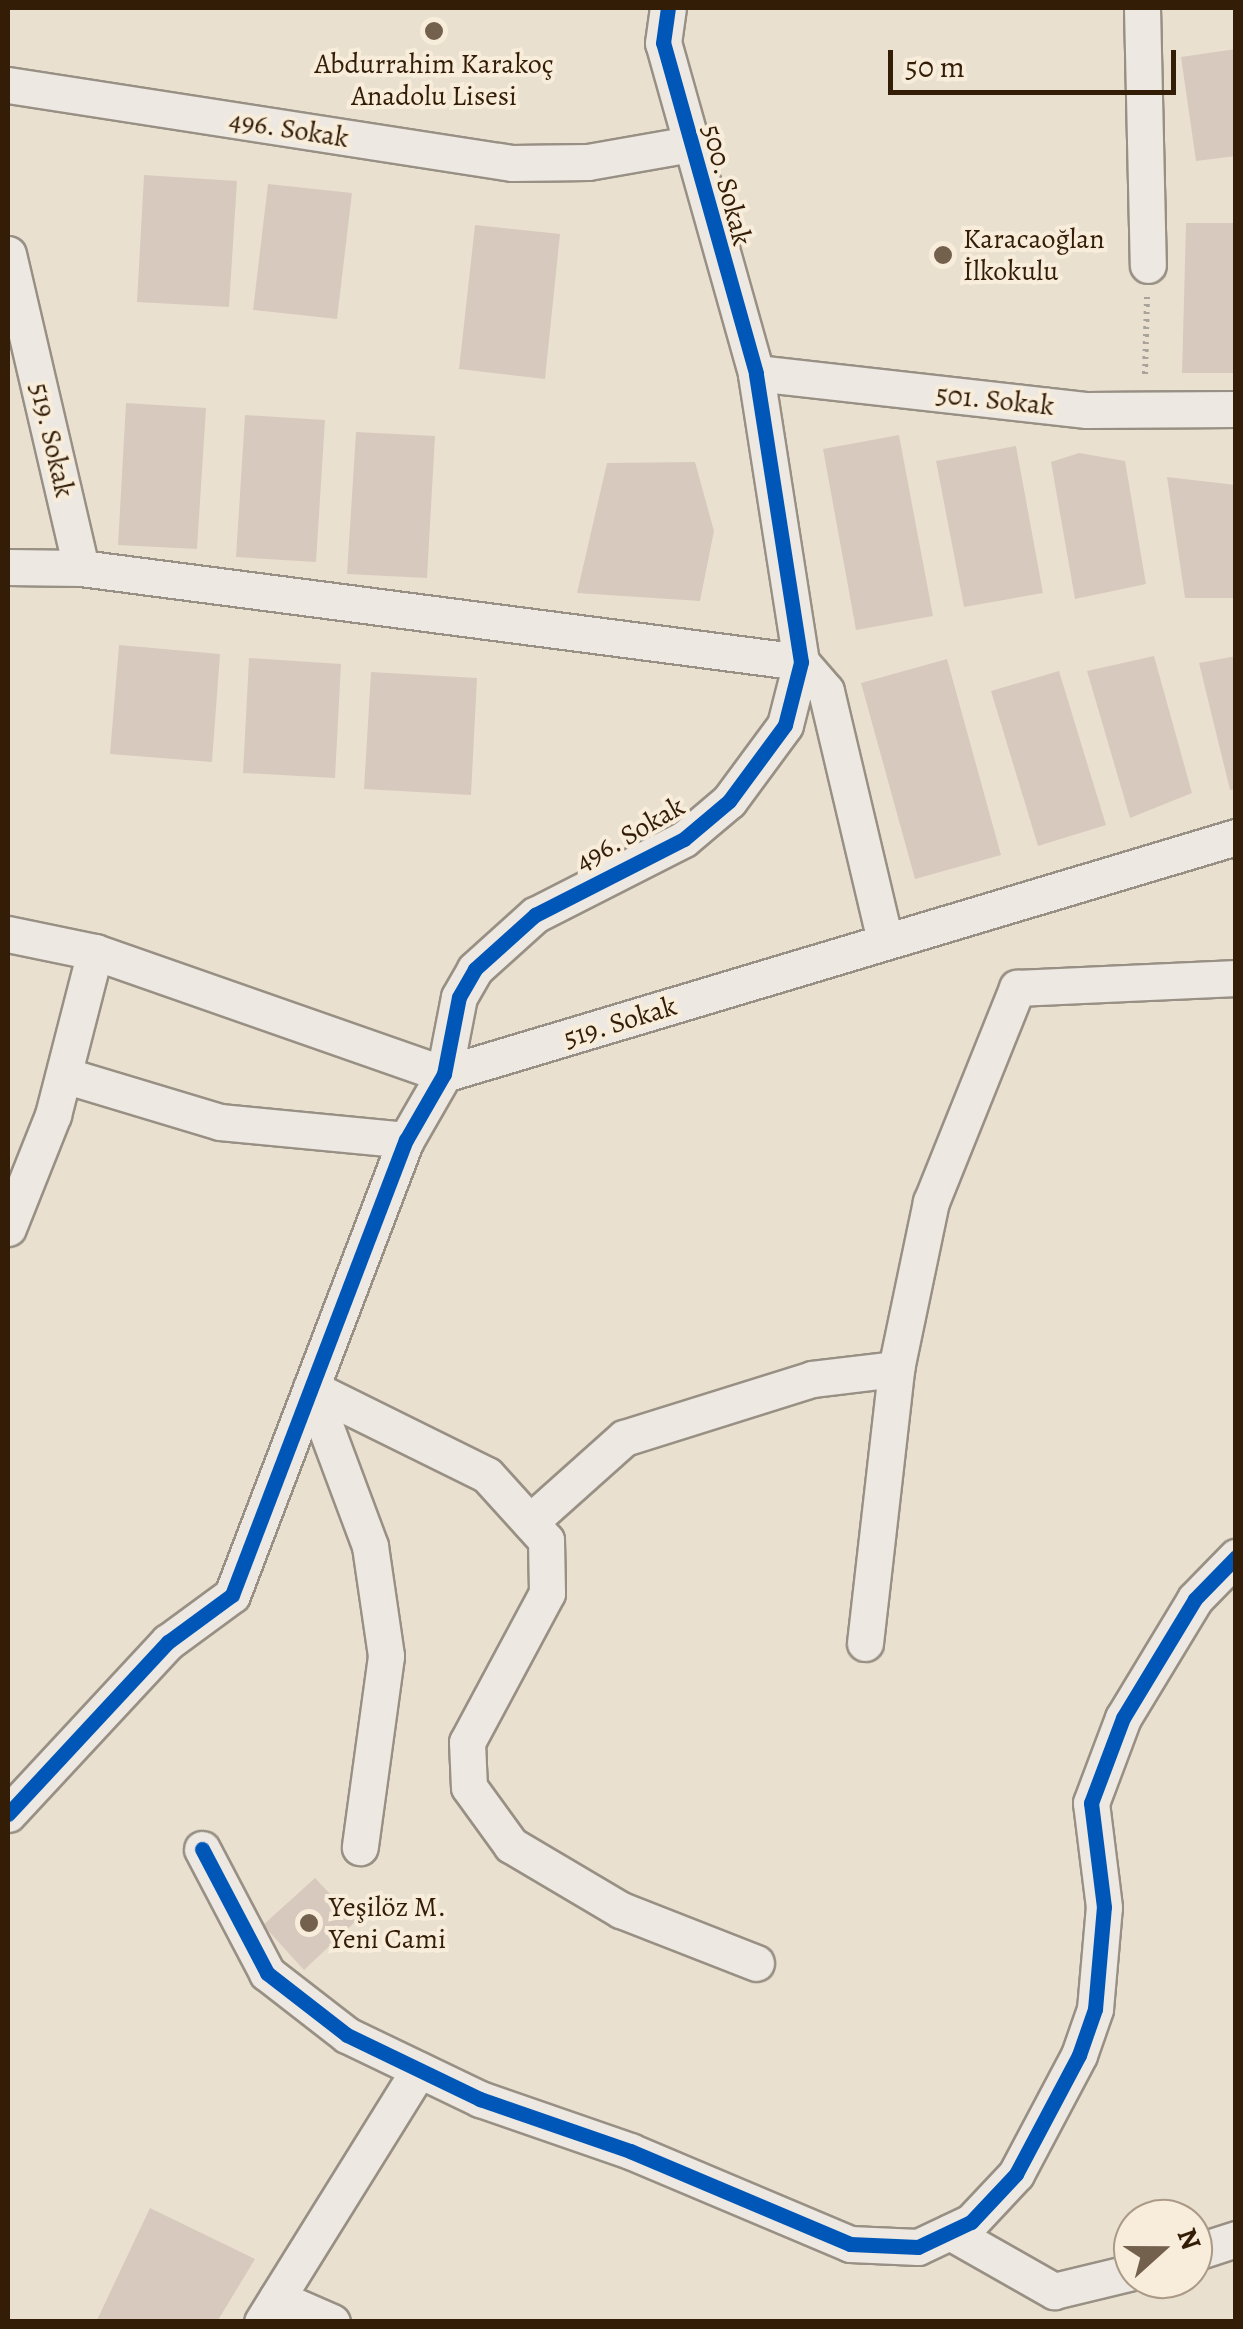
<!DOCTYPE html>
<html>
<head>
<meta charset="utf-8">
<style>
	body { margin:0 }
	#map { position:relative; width:1243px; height:2329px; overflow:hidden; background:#eae0d0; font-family:Alegreya,serif }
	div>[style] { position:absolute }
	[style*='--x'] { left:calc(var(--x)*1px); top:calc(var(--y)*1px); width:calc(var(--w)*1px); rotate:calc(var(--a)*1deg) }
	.building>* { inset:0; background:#d8c9be }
	.path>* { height:6px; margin-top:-3px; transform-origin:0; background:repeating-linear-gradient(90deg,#a9a49b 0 2.5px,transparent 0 7.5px) }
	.roads { filter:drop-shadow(2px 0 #989084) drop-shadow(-2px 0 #989084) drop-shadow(0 2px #989084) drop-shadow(0 -2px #989084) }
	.street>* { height:35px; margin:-17.5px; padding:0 17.5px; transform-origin:17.5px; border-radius:17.5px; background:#ede8e1 }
	.cycleway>* { height:15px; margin:-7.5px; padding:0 7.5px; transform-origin:7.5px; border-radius:7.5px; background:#0057b8 }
	.dots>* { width:28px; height:28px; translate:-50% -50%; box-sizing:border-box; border:5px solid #f8edda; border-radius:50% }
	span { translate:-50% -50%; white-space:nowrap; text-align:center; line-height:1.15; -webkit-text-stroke:8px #f8edda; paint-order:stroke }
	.poi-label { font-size:28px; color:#341d07 }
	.left { translate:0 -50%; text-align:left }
	.street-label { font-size:28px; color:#341d07 }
	.frame { position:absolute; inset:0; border:10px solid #341d07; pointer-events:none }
	.north { position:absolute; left:1113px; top:2199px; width:100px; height:100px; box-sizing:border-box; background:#f8edda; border:2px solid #aa9a86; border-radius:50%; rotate:69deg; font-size:28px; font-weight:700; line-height:40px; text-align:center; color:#341d07 }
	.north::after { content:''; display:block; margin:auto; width:35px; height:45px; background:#74614d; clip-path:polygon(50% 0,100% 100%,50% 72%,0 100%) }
	.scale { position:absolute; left:888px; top:50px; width:288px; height:45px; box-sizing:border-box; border:5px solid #341d07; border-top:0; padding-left:12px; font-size:30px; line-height:35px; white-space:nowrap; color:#341d07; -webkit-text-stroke:8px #f8edda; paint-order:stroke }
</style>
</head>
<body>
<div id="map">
	<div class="building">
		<i style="clip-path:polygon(1236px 49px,1236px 156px,1196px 161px,1181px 57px)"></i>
		<i style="clip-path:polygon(144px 175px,237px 181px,229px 307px,137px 302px)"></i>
		<i style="clip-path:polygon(268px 184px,352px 193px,337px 319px,253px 310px)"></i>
		<i style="clip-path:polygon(1186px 223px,1236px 223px,1236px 373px,1182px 373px)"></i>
		<i style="clip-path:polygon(475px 225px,560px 234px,545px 379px,459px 369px)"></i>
		<i style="clip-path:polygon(126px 403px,206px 408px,197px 549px,118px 545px)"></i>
		<i style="clip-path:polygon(245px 415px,325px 420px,316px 562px,236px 557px)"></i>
		<i style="clip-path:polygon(356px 432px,435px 436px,427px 578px,347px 574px)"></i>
		<i style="clip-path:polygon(899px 435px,933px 616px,856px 630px,823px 449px)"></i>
		<i style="clip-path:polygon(1016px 446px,1043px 593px,964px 607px,936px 461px)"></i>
		<i style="clip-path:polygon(1079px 453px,1125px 461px,1146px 584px,1075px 599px,1051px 462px)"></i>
		<i style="clip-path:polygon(695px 462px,714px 531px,700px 601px,577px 593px,607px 463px)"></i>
		<i style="clip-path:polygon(1167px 477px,1236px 485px,1236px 598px,1185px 598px)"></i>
		<i style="clip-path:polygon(119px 645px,220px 654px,212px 762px,110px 754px)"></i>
		<i style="clip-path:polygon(1154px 656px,1192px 793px,1130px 818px,1087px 671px)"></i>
		<i style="clip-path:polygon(1236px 656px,1236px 789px,1230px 790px,1199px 663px)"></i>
		<i style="clip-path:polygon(249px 658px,341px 664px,335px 778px,243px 773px)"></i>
		<i style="clip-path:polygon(947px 659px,1001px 855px,915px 879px,861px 683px)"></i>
		<i style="clip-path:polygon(1059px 671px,1106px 825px,1038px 846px,991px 691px)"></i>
		<i style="clip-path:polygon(371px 672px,477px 678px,471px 795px,364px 789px)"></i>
		<i style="clip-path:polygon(315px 1878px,356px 1921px,304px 1970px,263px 1925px)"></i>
		<i style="clip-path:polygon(150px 2208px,255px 2259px,217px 2322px,96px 2322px)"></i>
	</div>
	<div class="path">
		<i style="--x:1145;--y:374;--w:77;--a:-88.5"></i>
	</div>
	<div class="roads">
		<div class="street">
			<i style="--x:1142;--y:8;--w:257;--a:88.7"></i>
			<i style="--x:8;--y:85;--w:510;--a:8.8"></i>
			<i style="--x:512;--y:163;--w:76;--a:-0.8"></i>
			<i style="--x:588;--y:162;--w:104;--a:-10"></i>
			<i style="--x:8;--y:254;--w:322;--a:76.9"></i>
			<i style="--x:756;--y:373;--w:333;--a:6.4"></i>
			<i style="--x:1087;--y:410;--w:149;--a:-0.4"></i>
			<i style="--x:8;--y:567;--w:73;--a:0.8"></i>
			<i style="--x:81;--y:568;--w:726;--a:7.44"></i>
			<i style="--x:801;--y:662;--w:38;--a:49"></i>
			<i style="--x:826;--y:691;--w:252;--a:76.7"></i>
			<i style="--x:8;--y:934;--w:89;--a:11.7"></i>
			<i style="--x:95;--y:952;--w:370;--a:19.3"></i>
			<i style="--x:444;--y:1074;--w:827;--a:-16.66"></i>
			<i style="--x:64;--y:1075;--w:163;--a:16.8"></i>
			<i style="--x:220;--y:1122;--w:187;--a:5.5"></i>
			<i style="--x:8;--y:1228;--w:122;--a:-68.3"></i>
			<i style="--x:53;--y:1115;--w:168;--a:-75.6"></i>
			<i style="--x:311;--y:1388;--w:196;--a:26.3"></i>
			<i style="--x:487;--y:1475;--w:88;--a:47.8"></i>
			<i style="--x:546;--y:1540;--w:53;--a:88.9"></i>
			<i style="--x:547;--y:1593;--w:169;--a:118.2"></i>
			<i style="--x:467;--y:1742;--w:45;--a:87.5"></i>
			<i style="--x:469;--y:1787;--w:72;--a:54.1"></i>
			<i style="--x:511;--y:1845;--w:128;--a:30.6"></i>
			<i style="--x:621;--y:1910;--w:145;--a:21.4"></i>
			<i style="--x:311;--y:1388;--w:169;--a:69.5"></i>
			<i style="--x:370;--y:1546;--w:111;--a:81.7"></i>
			<i style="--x:386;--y:1656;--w:193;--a:97.8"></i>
			<i style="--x:530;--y:1522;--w:126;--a:-41.8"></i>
			<i style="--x:624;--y:1438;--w:197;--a:-17.4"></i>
			<i style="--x:812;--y:1379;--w:85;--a:-6.8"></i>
			<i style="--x:896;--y:1369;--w:171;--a:-78.2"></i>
			<i style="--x:931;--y:1202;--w:231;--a:-68.1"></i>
			<i style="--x:1017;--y:988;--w:219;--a:-2.6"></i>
			<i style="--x:865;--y:1643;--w:276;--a:-83.5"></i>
			<i style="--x:8;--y:1814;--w:235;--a:-47.1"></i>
			<i style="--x:168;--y:1642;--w:79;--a:-36.3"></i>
			<i style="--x:232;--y:1595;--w:487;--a:-69.1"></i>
			<i style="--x:406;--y:1140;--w:76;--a:-60.1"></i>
			<i style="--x:444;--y:1074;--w:78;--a:-79"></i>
			<i style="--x:459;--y:997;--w:32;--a:-60"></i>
			<i style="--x:475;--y:969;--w:81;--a:-42"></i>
			<i style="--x:535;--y:915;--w:167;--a:-27"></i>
			<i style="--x:684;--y:839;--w:59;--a:-40.2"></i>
			<i style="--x:729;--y:801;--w:94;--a:-53.6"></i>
			<i style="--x:785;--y:725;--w:65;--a:-75.7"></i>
			<i style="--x:801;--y:662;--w:292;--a:-98.9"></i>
			<i style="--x:756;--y:373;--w:343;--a:-105.7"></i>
			<i style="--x:663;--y:43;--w:35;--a:-82"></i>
			<i style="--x:202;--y:1849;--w:140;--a:62.3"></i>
			<i style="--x:267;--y:1973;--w:101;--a:37.8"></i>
			<i style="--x:347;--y:2035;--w:148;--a:25.7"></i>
			<i style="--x:480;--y:2099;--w:159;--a:19.1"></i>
			<i style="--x:630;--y:2151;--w:239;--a:22.9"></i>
			<i style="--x:850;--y:2244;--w:68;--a:2.5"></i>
			<i style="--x:918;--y:2247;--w:59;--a:-25.3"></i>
			<i style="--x:971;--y:2222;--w:66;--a:-46.8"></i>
			<i style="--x:1016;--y:2174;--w:135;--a:-62.1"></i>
			<i style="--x:1079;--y:2055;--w:49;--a:-70.8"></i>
			<i style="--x:1095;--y:2009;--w:102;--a:-85"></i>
			<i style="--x:1104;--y:1907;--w:105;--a:-97.1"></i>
			<i style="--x:1091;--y:1803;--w:91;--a:-69.4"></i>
			<i style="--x:1123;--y:1718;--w:139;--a:-58.8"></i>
			<i style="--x:1195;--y:1599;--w:59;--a:-45.7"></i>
			<i style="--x:950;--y:2232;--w:120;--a:29.6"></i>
			<i style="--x:1054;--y:2291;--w:81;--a:-13.5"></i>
			<i style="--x:1193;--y:2253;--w:45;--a:-18"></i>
			<i style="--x:277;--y:2298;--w:60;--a:23.6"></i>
			<i style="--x:262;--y:2322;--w:297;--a:-58.1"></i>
		</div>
	</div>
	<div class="cycleway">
		<i style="--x:8;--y:1814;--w:235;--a:-47.1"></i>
		<i style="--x:168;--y:1642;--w:79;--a:-36.3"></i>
		<i style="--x:232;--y:1595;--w:487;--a:-69.1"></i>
		<i style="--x:406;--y:1140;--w:76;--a:-60.1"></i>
		<i style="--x:444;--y:1074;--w:78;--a:-79"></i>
		<i style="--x:459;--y:997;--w:32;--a:-60"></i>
		<i style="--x:475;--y:969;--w:81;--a:-42"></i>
		<i style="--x:535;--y:915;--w:167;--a:-27"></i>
		<i style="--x:684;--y:839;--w:59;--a:-40.2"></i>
		<i style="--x:729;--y:801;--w:94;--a:-53.6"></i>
		<i style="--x:785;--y:725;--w:65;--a:-75.7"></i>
		<i style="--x:801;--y:662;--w:292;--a:-98.9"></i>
		<i style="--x:756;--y:373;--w:343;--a:-105.7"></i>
		<i style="--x:663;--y:43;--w:35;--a:-82"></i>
		<i style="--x:202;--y:1849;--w:140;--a:62.3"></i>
		<i style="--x:267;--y:1973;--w:101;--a:37.8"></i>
		<i style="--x:347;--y:2035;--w:148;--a:25.7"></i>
		<i style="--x:480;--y:2099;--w:159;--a:19.1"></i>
		<i style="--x:630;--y:2151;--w:239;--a:22.9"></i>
		<i style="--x:850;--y:2244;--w:68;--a:2.5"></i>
		<i style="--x:918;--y:2247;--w:59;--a:-25.3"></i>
		<i style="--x:971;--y:2222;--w:66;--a:-46.8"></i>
		<i style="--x:1016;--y:2174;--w:135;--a:-62.1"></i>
		<i style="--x:1079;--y:2055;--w:49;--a:-70.8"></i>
		<i style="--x:1095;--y:2009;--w:102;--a:-85"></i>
		<i style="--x:1104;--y:1907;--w:105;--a:-97.1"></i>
		<i style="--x:1091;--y:1803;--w:91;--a:-69.4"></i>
		<i style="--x:1123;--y:1718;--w:139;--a:-58.8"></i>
		<i style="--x:1195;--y:1599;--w:59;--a:-45.7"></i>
	</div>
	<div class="dots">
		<i style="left:434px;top:31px;background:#74614d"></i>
		<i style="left:943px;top:255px;background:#74614d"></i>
		<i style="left:309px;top:1923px;background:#74614d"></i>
	</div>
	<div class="poi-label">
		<span style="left:434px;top:80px">Abdurrahim Karakoç<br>Anadolu Lisesi</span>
		<span class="left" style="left:963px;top:255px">Karacaoğlan<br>İlkokulu</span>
		<span class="left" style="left:329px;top:1923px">Yeşilöz M.<br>Yeni Cami</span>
	</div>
	<div class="street-label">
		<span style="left:289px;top:129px;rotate:9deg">496. Sokak</span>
		<span style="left:727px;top:185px;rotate:75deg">500. Sokak</span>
		<span style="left:995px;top:400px;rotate:6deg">501. Sokak</span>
		<span style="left:52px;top:440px;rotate:77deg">519. Sokak</span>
		<span style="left:630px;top:834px;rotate:-30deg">496. Sokak</span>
		<span style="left:620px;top:1022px;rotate:-17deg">519. Sokak</span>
	</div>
	<div class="frame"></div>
	<div class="north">N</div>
	<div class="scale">50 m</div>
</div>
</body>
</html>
